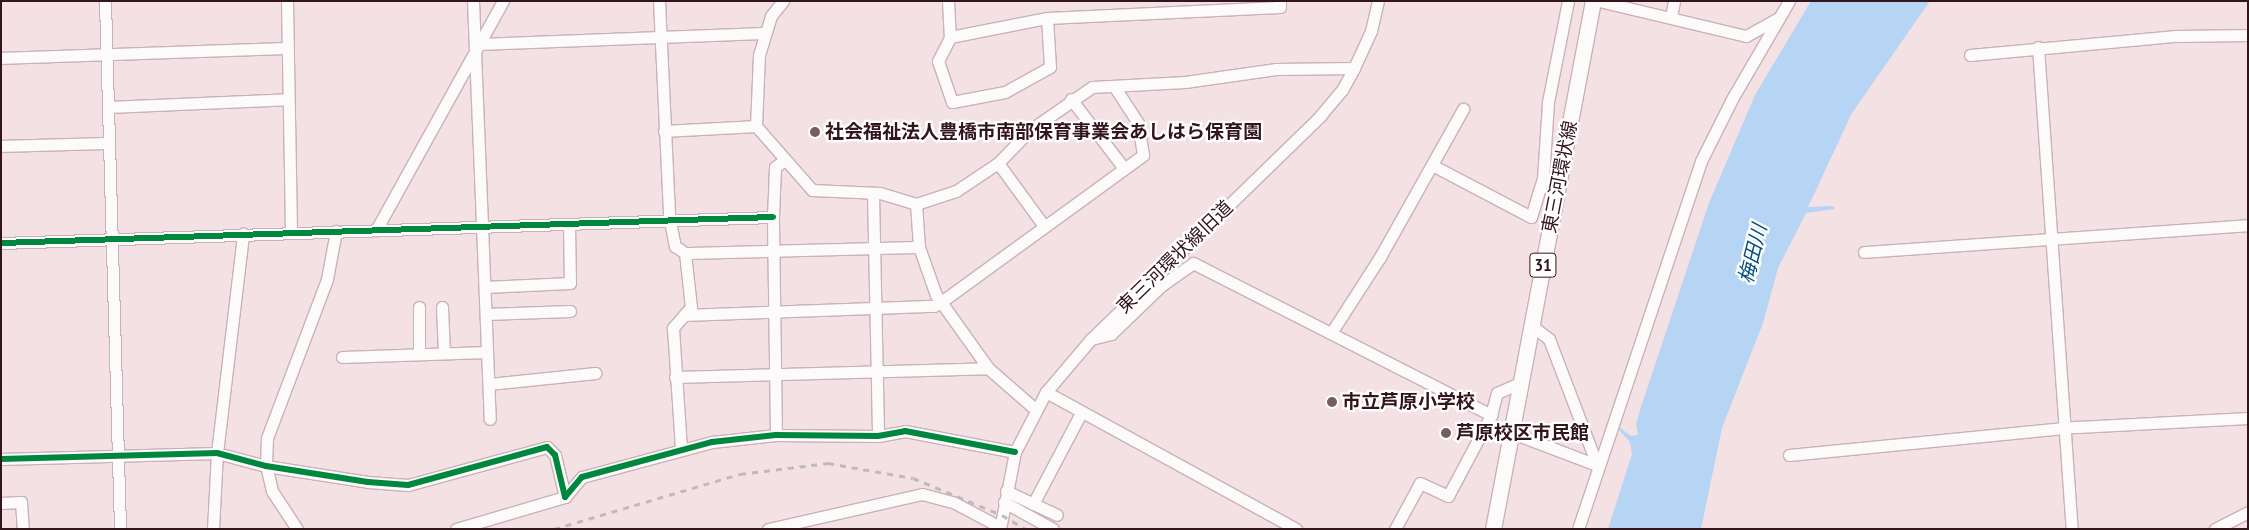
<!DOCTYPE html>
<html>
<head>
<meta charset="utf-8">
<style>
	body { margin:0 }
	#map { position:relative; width:2249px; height:530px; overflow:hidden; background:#f3e1e4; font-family:"PT Sans Narrow","Noto Sans JP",sans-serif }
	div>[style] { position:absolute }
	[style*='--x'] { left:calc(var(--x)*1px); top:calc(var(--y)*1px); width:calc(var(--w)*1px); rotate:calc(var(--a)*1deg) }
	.water>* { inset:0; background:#b6d4f3 }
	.roads { filter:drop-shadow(1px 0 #c9b2b7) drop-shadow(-1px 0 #c9b2b7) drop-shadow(0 1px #c9b2b7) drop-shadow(0 -1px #c9b2b7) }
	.minor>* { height:11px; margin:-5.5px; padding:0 5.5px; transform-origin:5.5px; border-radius:5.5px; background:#fdfafb }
	.major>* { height:15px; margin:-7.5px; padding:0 7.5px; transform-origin:7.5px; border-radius:7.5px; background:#fdfafb }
	.rail>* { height:3px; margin-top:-1.5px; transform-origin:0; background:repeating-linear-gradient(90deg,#c0babb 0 6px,transparent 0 12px) }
	.cycleway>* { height:6px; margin:-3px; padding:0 3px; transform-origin:3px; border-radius:3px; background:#00873e }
	.dots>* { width:14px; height:14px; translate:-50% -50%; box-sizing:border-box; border:2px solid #fff; border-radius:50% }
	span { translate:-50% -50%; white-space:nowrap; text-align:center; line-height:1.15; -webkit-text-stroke:4.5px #fff; paint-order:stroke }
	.shield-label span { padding:1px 4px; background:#fff; border:1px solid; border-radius:4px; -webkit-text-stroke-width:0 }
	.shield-label { font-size:18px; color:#33151e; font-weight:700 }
	.poi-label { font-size:19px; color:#33151e; font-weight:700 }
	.left { translate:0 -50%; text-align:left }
	.street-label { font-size:19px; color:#33151e }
	.water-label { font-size:20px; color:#054f7c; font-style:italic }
	.frame { position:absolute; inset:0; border:2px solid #33151e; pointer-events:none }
</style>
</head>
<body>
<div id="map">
	<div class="water">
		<i style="clip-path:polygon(1811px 1px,1930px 1px,1852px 113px,1808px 207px,1833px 206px,1835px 209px,1806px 213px,1778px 268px,1763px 323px,1722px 428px,1701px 529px,1608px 529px,1632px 454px,1630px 442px,1618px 429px,1619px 427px,1631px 436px,1638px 435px,1636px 424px,1641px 407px,1709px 203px,1755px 95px)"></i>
	</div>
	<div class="roads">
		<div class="minor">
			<i style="--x:105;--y:1;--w:528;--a:88.37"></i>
			<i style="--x:287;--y:1;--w:231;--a:89"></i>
			<i style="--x:473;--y:1;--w:418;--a:87.7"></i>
			<i style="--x:659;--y:1;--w:215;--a:87.3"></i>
			<i style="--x:669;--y:216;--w:31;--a:79"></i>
			<i style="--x:675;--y:246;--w:12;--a:35"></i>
			<i style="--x:685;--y:253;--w:54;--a:83.7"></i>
			<i style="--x:691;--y:307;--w:28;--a:131"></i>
			<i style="--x:673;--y:328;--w:121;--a:86.2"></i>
			<i style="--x:783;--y:1;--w:19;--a:129"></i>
			<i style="--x:771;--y:16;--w:41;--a:107.1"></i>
			<i style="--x:759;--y:55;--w:71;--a:92.4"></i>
			<i style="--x:756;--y:126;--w:85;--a:48.8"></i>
			<i style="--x:812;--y:190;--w:68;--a:2.5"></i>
			<i style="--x:880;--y:193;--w:38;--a:17"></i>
			<i style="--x:916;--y:204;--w:43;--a:86"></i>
			<i style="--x:919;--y:247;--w:51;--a:70.5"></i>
			<i style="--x:936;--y:295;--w:90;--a:54.5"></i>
			<i style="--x:988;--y:368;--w:62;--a:41.1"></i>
			<i style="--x:948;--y:1;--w:36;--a:87"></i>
			<i style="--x:1599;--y:1;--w:151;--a:13.4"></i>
			<i style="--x:1746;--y:36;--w:35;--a:-29"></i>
			<i style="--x:1671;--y:17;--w:16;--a:-79"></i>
			<i style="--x:1047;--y:18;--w:49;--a:86.5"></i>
			<i style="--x:1050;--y:67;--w:51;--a:150.9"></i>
			<i style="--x:1005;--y:92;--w:54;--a:169.3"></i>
			<i style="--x:952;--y:102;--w:43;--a:-108.9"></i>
			<i style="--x:938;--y:61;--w:27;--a:-63"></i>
			<i style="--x:950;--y:37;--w:99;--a:-11.1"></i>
			<i style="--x:1047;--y:18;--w:233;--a:-2.7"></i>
			<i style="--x:1280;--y:7;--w:6;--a:-90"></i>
			<i style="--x:478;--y:44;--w:286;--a:-2.2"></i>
			<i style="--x:2038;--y:47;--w:483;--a:86"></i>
			<i style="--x:1970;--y:55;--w:207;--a:-5.3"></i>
			<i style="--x:2176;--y:36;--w:72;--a:-0.8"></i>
			<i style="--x:1;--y:58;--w:286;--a:-2"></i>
			<i style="--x:1071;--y:99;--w:86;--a:52.6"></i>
			<i style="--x:108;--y:107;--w:180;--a:-2.5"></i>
			<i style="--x:664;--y:131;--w:92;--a:-3.1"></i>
			<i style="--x:1;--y:146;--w:108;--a:-1.6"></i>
			<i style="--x:998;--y:163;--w:78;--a:53.9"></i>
			<i style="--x:1432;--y:165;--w:112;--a:27.7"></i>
			<i style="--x:1531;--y:217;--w:41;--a:-72.9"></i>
			<i style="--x:1543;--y:178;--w:76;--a:-86.2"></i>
			<i style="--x:1548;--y:102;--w:103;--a:-78.8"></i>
			<i style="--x:873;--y:193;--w:243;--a:88.8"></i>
			<i style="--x:916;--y:204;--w:42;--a:-18"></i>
			<i style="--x:956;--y:191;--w:50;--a:-33.7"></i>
			<i style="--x:998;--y:163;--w:46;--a:-45.9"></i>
			<i style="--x:1030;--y:130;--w:75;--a:-34.7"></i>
			<i style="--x:1092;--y:87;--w:93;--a:-3.1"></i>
			<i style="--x:1185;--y:82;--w:92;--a:-8.1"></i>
			<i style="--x:1276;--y:69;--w:78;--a:-0.7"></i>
			<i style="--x:376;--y:230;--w:262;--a:-61"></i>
			<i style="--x:1;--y:243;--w:772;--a:-1.93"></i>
			<i style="--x:1864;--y:252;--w:385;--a:-4"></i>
			<i style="--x:685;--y:253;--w:234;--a:-1.5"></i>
			<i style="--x:485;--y:287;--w:85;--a:-2.7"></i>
			<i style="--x:570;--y:283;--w:58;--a:-91"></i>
			<i style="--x:442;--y:307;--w:46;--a:87.5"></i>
			<i style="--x:486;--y:314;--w:84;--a:-2"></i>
			<i style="--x:684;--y:315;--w:250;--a:-2.1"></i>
			<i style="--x:934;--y:306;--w:8;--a:-30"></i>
			<i style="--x:941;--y:302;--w:250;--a:-36"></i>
			<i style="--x:1143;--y:155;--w:32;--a:-99"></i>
			<i style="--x:1138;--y:123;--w:44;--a:-123"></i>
			<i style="--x:1531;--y:325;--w:23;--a:38"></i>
			<i style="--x:1549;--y:339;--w:135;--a:69.1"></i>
			<i style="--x:1331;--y:333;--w:90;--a:-57.2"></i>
			<i style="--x:1380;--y:257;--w:170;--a:-60.7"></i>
			<i style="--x:1091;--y:339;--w:21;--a:-14"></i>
			<i style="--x:1111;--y:334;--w:71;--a:-43.9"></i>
			<i style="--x:1162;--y:285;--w:38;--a:-35"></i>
			<i style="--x:1193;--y:263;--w:335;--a:27"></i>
			<i style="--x:419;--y:354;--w:47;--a:-90"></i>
			<i style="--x:342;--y:357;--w:145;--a:-2"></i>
			<i style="--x:675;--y:377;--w:313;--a:-1.6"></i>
			<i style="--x:489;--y:384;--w:107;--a:-5.9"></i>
			<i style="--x:1046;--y:392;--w:285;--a:28.7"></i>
			<i style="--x:1510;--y:432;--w:93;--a:20.8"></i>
			<i style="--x:776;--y:435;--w:218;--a:-90.8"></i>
			<i style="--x:773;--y:217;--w:50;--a:-87.7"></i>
			<i style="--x:775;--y:167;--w:12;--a:-35"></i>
			<i style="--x:1789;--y:455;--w:289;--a:-5.6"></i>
			<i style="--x:2077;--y:427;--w:171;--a:-3"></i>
			<i style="--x:1;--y:459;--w:216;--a:-1.6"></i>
			<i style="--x:217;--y:453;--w:51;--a:14.9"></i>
			<i style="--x:266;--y:466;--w:103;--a:8.9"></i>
			<i style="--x:368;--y:482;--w:40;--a:4.3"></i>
			<i style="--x:408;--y:485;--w:144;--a:-15.3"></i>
			<i style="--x:547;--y:447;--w:11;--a:45"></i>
			<i style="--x:555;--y:455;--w:43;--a:76.6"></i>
			<i style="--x:565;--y:497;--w:26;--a:-50"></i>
			<i style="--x:582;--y:477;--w:135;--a:-15.1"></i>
			<i style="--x:712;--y:442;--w:64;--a:-6.2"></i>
			<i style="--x:776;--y:435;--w:102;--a:0.6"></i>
			<i style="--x:878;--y:436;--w:27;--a:-10"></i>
			<i style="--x:905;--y:431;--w:112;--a:10.8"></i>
			<i style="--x:1006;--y:491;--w:56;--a:25.2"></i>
			<i style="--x:1004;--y:502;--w:56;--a:28.9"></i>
			<i style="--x:1;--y:503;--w:20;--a:-3"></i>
			<i style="--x:21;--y:502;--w:27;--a:86"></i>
			<i style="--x:1033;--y:504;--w:103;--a:-62.2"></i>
			<i style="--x:213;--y:529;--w:76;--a:-87"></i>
			<i style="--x:217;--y:453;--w:221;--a:-83.2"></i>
			<i style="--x:297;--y:529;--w:45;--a:-123.3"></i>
			<i style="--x:272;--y:491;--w:26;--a:-103"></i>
			<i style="--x:266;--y:466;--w:28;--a:-88"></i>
			<i style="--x:267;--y:438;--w:170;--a:-69.3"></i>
			<i style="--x:327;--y:279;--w:49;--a:-79.4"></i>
			<i style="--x:456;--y:529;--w:114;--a:-16.4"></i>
			<i style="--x:768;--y:529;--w:158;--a:-12.8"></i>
			<i style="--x:922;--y:494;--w:34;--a:15"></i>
			<i style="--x:955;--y:503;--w:51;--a:28.1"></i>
			<i style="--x:1000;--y:529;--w:78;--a:-79"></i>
			<i style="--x:1015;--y:452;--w:68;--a:-62.7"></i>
			<i style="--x:1046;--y:392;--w:70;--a:-49.7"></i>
			<i style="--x:1091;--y:339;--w:320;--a:-44.2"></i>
			<i style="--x:1320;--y:116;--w:34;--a:-50"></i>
			<i style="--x:1342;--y:90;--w:25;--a:-61"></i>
			<i style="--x:1354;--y:68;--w:41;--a:-65.3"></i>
			<i style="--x:1371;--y:31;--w:31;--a:-77"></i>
			<i style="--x:1395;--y:529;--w:52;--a:-61.5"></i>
			<i style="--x:1420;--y:483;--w:31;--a:25"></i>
			<i style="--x:1448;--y:496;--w:92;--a:-62"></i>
			<i style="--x:1491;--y:415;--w:23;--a:-75"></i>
			<i style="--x:1497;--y:393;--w:24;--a:-24"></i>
			<i style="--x:1578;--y:529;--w:388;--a:-71.5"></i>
			<i style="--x:1701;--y:161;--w:69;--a:-63.4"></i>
			<i style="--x:1732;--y:99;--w:113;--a:-59.8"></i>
			<i style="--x:2215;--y:529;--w:37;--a:-27"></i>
		</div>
		<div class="major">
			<i style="--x:1493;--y:529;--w:537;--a:-79.28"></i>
		</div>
	</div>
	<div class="rail">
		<i style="--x:554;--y:529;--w:194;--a:-16.5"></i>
		<i style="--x:740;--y:474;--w:89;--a:-7.1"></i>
		<i style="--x:828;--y:463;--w:86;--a:10"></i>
		<i style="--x:913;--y:478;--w:96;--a:22.6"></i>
		<i style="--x:1002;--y:515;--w:27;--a:31"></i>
	</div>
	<div class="cycleway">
		<i style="--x:1;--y:243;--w:772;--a:-1.93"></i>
		<i style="--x:1;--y:459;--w:216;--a:-1.6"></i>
		<i style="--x:217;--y:453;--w:51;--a:14.9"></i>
		<i style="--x:266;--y:466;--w:103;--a:8.9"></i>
		<i style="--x:368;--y:482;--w:40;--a:4.3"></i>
		<i style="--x:408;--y:485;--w:144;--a:-15.3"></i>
		<i style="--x:547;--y:447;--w:11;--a:45"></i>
		<i style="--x:555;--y:455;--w:43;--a:76.6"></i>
		<i style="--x:565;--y:497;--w:26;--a:-50"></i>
		<i style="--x:582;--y:477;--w:135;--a:-15.1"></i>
		<i style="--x:712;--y:442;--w:64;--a:-6.2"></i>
		<i style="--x:776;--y:435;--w:102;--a:0.6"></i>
		<i style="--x:878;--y:436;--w:27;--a:-10"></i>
		<i style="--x:905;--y:431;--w:112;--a:10.8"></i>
	</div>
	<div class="dots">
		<i style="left:815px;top:132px;background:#765c63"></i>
		<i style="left:1332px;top:402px;background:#765c63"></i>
		<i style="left:1446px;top:433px;background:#765c63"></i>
	</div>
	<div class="shield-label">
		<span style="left:1543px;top:265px">31</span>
	</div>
	<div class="poi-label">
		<span class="left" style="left:825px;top:132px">社会福祉法人豊橋市南部保育事業会あしはら保育園</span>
		<span class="left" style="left:1342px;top:402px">市立芦原小学校</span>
		<span class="left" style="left:1456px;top:433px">芦原校区市民館</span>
	</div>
	<div class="street-label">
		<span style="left:1560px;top:177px;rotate:-79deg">東三河環状線</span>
		<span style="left:1175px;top:257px;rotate:-44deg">東三河環状線旧道</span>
	</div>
	<div class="water-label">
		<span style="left:1753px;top:254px;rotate:-76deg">梅田川</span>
	</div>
	<div class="frame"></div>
</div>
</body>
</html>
